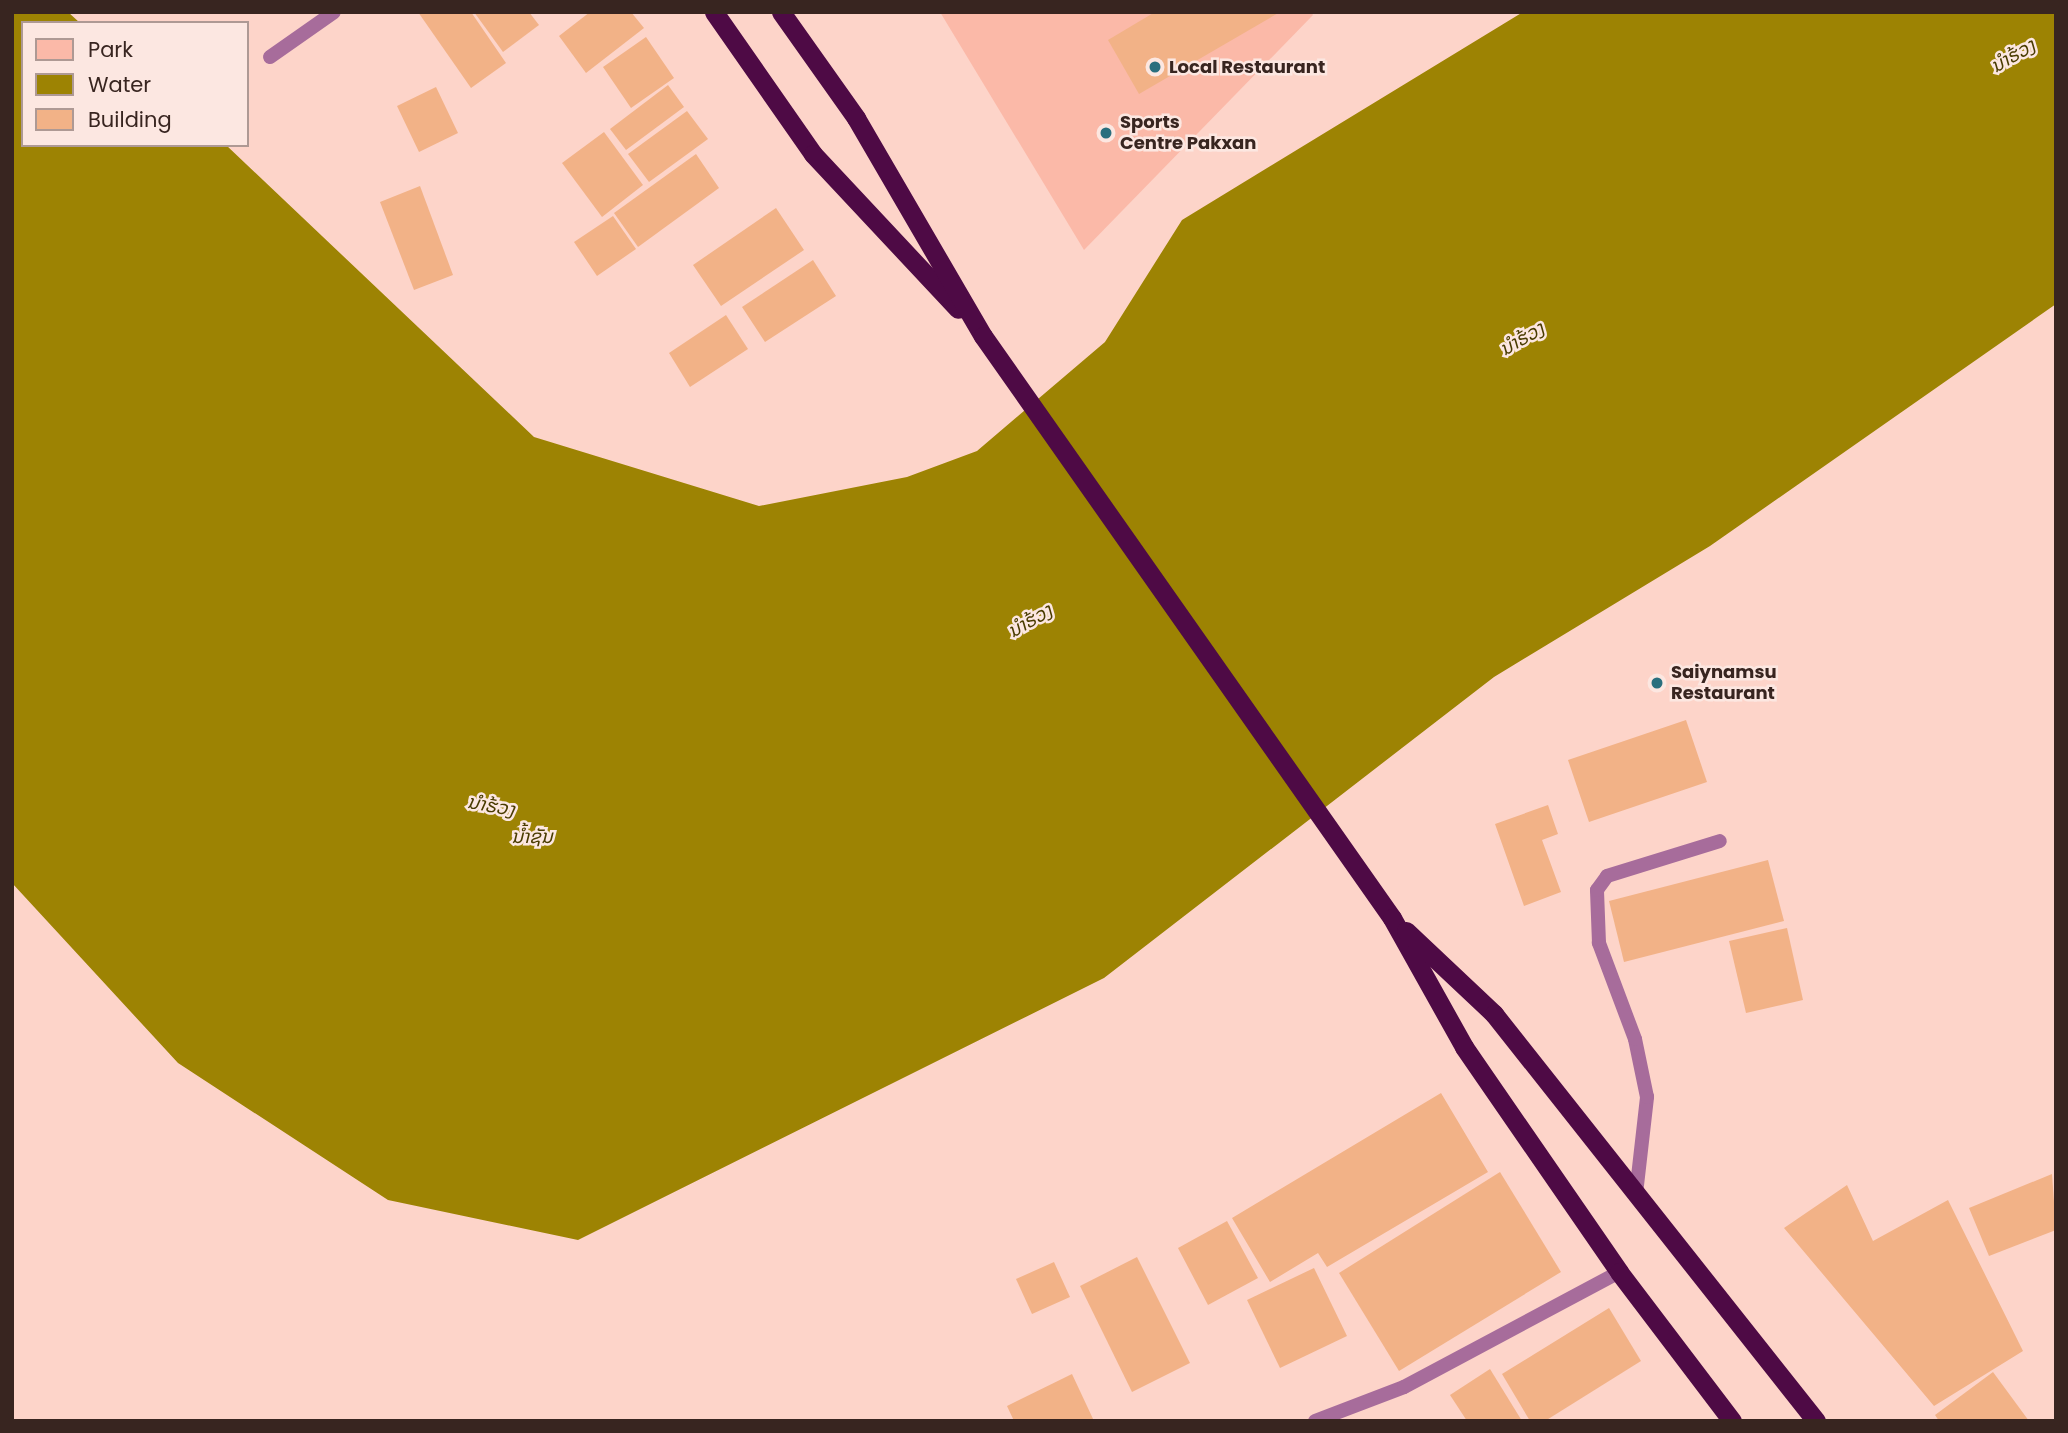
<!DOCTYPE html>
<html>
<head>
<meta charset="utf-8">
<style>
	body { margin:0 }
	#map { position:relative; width:2068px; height:1433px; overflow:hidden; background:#fdd4c9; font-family:Poppins,"Noto Sans Lao",sans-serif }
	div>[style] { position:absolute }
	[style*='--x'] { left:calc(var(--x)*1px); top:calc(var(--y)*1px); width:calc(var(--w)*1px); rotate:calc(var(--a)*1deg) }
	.green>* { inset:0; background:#fbb9a8 }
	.water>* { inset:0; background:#9d8303 }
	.building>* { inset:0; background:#f2b287 }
	.service>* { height:14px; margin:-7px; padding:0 7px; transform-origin:7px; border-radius:7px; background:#a76c9b }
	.trunk>* { height:19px; margin:-9.5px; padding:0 9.5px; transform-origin:9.5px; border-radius:9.5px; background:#4e0a45 }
	.dots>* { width:19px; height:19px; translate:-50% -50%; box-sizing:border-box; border:4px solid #fce7e1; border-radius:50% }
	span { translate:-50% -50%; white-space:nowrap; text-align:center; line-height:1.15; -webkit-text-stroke:5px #fce7e1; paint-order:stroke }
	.poi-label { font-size:18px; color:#382520; font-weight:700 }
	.left { translate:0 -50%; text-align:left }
	.water-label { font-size:19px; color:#493b00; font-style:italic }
	.frame { position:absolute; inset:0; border:14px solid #382520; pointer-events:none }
	.legend { position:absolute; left:21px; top:21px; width:228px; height:126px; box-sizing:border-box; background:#fce7e1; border:2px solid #ae9994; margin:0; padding:9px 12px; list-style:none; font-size:21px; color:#382520 }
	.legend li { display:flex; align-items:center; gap:14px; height:35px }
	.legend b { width:35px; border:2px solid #ae9994 }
</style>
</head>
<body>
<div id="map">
	<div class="green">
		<i style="clip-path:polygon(940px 12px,1311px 12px,1313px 15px,1084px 250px)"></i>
	</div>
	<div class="water">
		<i style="clip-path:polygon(12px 12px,68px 12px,80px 23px,23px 23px,23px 145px,226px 145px,534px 437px,759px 506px,907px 477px,977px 451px,1105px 342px,1182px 220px,1523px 12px,2056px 12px,2056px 304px,1710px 546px,1494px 677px,1104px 978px,578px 1240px,388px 1200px,178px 1063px,12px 883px)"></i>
	</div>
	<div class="building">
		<i style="clip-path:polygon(418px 12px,471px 12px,506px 63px,471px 88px)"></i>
		<i style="clip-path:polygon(474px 12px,529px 12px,539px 25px,503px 52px)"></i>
		<i style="clip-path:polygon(590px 12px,631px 12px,644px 28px,586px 73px,559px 36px)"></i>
		<i style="clip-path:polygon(1155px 12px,1280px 12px,1139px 94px,1108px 40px)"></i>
		<i style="clip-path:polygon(646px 37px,674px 78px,631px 108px,603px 67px)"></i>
		<i style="clip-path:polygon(668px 85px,684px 107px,626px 150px,610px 129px)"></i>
		<i style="clip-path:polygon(436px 87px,458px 133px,419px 152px,397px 106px)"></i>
		<i style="clip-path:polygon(687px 111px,708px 139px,649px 182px,628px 154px)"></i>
		<i style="clip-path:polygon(604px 132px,643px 185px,602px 217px,562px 163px)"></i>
		<i style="clip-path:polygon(696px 154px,719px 188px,638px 247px,614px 213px)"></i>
		<i style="clip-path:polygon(420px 186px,453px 275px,414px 290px,380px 202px)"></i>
		<i style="clip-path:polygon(776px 208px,804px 250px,721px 306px,693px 265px)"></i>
		<i style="clip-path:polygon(613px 216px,636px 249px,597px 276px,574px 242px)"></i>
		<i style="clip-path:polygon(813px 260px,836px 296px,765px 342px,742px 307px)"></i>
		<i style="clip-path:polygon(726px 315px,748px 349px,690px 387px,669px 353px)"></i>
		<i style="clip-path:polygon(1686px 720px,1707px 782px,1589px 822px,1568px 760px)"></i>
		<i style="clip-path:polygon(1548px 805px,1558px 834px,1542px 840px,1561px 892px,1524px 906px,1495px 824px)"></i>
		<i style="clip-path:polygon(1768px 860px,1784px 921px,1624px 962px,1609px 901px)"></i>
		<i style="clip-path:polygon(1787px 928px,1803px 1000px,1746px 1013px,1729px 941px)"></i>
		<i style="clip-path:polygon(1441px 1093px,1488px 1172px,1327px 1267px,1318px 1253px,1270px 1282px,1232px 1218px)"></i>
		<i style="clip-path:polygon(1500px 1172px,1561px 1272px,1399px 1371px,1339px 1273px)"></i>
		<i style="clip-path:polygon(2052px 1174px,2056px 1230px,1989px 1256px,1969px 1208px)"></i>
		<i style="clip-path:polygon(1847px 1185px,1873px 1241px,1948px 1200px,2023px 1351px,1934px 1406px,1784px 1228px)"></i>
		<i style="clip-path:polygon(1227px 1221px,1258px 1278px,1208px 1305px,1178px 1248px)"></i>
		<i style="clip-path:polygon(1137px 1257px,1190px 1363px,1132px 1392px,1080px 1286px)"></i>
		<i style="clip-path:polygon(1054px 1262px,1070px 1297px,1032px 1314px,1016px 1279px)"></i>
		<i style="clip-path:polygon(1314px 1268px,1347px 1336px,1280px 1368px,1247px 1300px)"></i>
		<i style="clip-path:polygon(1609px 1308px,1641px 1361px,1545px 1421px,1530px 1421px,1502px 1374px)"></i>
		<i style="clip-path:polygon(1490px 1369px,1522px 1421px,1467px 1421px,1450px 1395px)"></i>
		<i style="clip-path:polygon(1993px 1372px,2029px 1421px,1939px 1421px,1935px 1415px)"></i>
		<i style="clip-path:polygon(1072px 1374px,1094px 1421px,1014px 1421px,1007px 1406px)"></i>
	</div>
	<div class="service">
		<i style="--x:270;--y:57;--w:78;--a:-35.1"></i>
		<i style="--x:1636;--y:1194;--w:98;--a:-83.5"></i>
		<i style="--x:1647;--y:1097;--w:59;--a:-101.7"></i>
		<i style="--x:1635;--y:1039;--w:103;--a:-110.6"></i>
		<i style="--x:1599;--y:943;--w:53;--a:-92.2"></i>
		<i style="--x:1597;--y:890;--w:17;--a:-54"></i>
		<i style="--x:1607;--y:876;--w:118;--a:-17.2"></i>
		<i style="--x:1315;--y:1421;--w:95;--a:-20.9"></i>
		<i style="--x:1404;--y:1387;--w:244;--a:-28.1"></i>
	</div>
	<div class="trunk">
		<i style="--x:714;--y:12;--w:173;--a:55.1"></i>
		<i style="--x:813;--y:154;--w:212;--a:46.9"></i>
		<i style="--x:781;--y:12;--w:130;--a:54.7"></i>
		<i style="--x:856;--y:118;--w:252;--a:59.8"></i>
		<i style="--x:983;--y:336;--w:711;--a:54.9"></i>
		<i style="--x:1392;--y:918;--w:148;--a:60.8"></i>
		<i style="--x:1464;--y:1047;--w:273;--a:55.4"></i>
		<i style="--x:1619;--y:1272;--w:187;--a:52.8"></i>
		<i style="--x:1406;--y:931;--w:121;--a:43.3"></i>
		<i style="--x:1494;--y:1014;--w:519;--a:51.65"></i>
	</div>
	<div class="dots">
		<i style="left:1155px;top:67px;background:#2a6f7e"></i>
		<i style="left:1106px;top:133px;background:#2a6f7e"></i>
		<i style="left:1657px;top:683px;background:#2a6f7e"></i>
	</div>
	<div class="poi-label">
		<span class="left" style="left:1169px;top:67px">Local Restaurant</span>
		<span class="left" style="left:1120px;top:133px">Sports<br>Centre Pakxan</span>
		<span class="left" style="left:1671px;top:683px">Saiynamsu<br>Restaurant</span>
	</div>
	<div class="water-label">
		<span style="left:2013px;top:56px;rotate:-30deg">ນຳ້ຮວງ</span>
		<span style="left:1522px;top:339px;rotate:-30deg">ນຳ້ຮວງ</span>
		<span style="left:1030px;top:621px;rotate:-30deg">ນຳ້ຮວງ</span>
		<span style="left:491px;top:806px;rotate:10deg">ນຳ້ຮວງ</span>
		<span style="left:532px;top:837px">ນ້ຳຊັນ</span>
	</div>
	<div class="frame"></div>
	<ul class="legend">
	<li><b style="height:19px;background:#fbb9a8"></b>Park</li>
	<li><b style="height:19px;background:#9d8303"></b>Water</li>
	<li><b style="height:19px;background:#f2b287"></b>Building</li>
	</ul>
</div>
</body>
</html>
